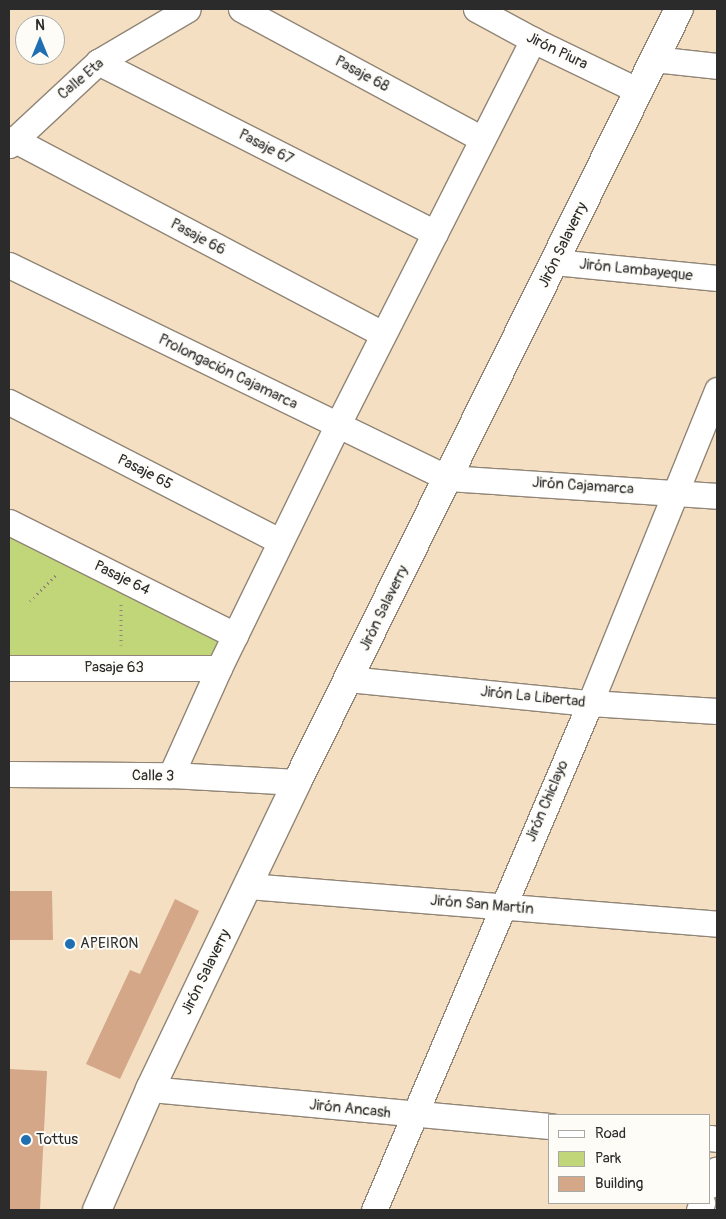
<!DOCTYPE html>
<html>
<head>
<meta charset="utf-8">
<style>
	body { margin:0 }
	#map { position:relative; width:726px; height:1219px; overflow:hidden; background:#f4dfc2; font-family:Pangolin,sans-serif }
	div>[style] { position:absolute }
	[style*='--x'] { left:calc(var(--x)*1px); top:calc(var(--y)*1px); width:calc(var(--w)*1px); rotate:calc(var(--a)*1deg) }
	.green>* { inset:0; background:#c1d579 }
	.building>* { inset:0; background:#d3a787 }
	.path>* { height:3px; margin-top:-1.5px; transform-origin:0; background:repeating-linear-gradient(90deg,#908576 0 1px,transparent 0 5px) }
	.roads { filter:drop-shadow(1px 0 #908576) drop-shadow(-1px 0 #908576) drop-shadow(0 1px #908576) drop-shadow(0 -1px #908576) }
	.minor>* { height:25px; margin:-12.5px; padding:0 12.5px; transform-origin:12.5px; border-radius:12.5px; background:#fff }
	.tertiary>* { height:28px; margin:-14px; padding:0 14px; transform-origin:14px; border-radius:14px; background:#fff }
	.dots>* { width:14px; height:14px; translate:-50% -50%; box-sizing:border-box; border:2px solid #fdfcf7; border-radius:50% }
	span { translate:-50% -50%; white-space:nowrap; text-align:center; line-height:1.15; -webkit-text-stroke:4px #fdfcf7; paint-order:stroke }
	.street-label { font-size:15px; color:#2b2b2b }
	.poi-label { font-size:15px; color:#2b2b2b }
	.left { translate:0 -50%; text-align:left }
	.frame { position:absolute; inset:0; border:10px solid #2b2b2b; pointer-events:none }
	.legend { position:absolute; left:548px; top:1114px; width:162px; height:90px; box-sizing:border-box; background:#fdfcf7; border:1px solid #a9a8a5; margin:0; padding:6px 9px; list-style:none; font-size:15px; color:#2b2b2b }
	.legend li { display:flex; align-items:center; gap:10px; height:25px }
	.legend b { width:25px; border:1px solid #a9a8a5 }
	.north { position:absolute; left:15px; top:15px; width:50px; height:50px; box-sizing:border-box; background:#fdfcf7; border:1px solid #a9a8a5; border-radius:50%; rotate:0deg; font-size:14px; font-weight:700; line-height:20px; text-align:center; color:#2b2b2b }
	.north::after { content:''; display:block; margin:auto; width:18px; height:22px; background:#1f6fb2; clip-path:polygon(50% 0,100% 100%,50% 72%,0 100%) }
</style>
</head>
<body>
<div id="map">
	<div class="green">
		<i style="clip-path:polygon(9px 529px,224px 639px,217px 657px,9px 656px)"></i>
	</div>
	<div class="building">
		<i style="clip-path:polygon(9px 891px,52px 891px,53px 940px,9px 940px)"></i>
		<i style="clip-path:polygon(175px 899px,199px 911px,120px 1079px,86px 1064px,130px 970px,140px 974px)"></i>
		<i style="clip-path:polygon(9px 1069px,47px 1071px,40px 1210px,9px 1210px)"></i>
	</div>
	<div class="path">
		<i style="--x:30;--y:601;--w:40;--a:-45"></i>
		<i style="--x:121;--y:604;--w:41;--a:90"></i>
	</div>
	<div class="roads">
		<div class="minor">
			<i style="--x:241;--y:9;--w:274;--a:28.3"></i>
			<i style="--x:476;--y:9;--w:65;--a:28.5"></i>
			<i style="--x:533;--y:40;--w:118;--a:25.7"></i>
			<i style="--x:654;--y:59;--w:63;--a:6.3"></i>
			<i style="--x:98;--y:62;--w:378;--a:26.9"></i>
			<i style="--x:13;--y:139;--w:418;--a:27.8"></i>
			<i style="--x:9;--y:145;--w:122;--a:-43"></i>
			<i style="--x:98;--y:62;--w:104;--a:-30.5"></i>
			<i style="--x:554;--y:262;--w:164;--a:5.6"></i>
			<i style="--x:9;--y:265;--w:488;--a:25.9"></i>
			<i style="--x:448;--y:478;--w:270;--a:3.8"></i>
			<i style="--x:9;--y:402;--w:305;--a:27.2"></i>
			<i style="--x:9;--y:522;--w:253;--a:26.6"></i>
			<i style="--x:9;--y:668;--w:210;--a:0"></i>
			<i style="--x:348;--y:679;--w:243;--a:5.7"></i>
			<i style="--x:590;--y:703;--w:127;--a:3.6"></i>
			<i style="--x:9;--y:774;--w:162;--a:0.4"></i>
			<i style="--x:171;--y:775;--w:126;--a:3.2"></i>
			<i style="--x:171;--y:775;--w:117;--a:-65.8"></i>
			<i style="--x:219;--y:668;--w:271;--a:-64"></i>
			<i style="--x:338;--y:424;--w:431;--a:-63.1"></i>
			<i style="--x:248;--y:886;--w:471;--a:4.6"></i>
			<i style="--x:150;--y:1089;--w:402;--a:5.3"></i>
			<i style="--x:710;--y:1138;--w:7;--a:8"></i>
			<i style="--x:710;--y:1185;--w:17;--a:-66"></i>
			<i style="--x:374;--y:1210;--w:551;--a:-66.92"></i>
			<i style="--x:590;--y:703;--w:338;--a:-67.9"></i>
			<i style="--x:699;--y:1210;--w:8;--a:-67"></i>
		</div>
		<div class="tertiary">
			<i style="--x:97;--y:1210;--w:132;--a:-66.3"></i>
			<i style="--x:150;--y:1089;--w:340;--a:-64.4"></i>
			<i style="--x:297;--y:782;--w:862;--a:-63.7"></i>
		</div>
	</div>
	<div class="dots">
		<i style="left:70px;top:944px;background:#1f6fb2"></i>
		<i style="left:26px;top:1140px;background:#1f6fb2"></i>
	</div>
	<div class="street-label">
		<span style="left:557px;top:51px;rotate:26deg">Jirón Piura</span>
		<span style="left:362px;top:74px;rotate:28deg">Pasaje 68</span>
		<span style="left:81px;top:79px;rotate:-40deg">Calle Eta</span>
		<span style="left:266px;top:147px;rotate:27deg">Pasaje 67</span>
		<span style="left:198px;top:237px;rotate:28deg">Pasaje 66</span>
		<span style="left:563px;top:245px;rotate:-64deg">Jirón Salaverry</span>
		<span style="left:636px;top:270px;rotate:6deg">Jirón Lambayeque</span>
		<span style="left:228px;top:372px;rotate:26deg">Prolongación Cajamarca</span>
		<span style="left:145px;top:472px;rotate:27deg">Pasaje 65</span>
		<span style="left:583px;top:486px;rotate:4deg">Jirón Cajamarca</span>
		<span style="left:122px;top:578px;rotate:26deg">Pasaje 64</span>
		<span style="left:384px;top:608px;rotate:-64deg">Jirón Salaverry</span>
		<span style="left:114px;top:668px">Pasaje 63</span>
		<span style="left:533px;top:697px;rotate:6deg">Jirón La Libertad</span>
		<span style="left:153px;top:776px;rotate:1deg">Calle 3</span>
		<span style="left:547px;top:801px;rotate:-67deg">Jirón Chiclayo</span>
		<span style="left:482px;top:905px;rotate:5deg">Jirón San Martín</span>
		<span style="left:206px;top:972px;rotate:-64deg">Jirón Salaverry</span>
		<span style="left:350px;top:1109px;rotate:6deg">Jirón Ancash</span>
	</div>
	<div class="poi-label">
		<span class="left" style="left:80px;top:944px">APEIRON</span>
		<span class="left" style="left:36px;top:1140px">Tottus</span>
	</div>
	<div class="frame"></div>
	<ul class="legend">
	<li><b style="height:6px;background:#fff"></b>Road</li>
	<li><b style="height:14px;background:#c1d579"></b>Park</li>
	<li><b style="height:14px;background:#d3a787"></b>Building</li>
	</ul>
	<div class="north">N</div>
</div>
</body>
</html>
